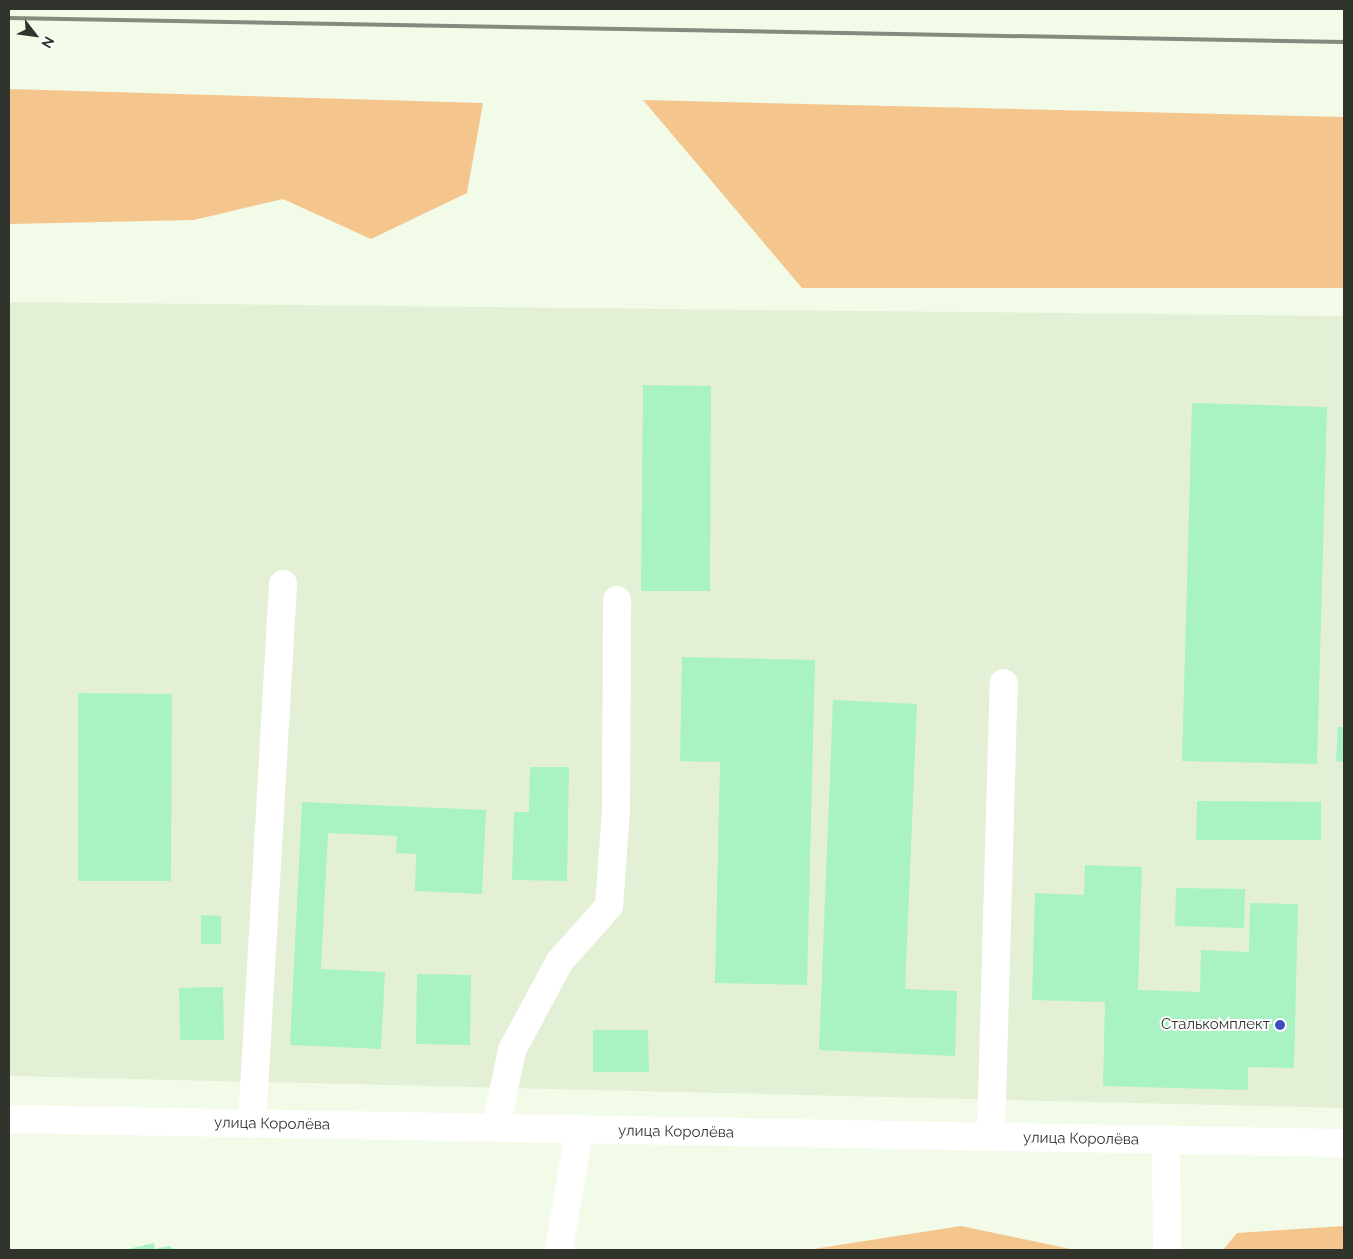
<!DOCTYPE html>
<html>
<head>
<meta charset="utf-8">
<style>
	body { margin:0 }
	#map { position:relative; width:1353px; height:1259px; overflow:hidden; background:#f2fbe8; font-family:Raleway,sans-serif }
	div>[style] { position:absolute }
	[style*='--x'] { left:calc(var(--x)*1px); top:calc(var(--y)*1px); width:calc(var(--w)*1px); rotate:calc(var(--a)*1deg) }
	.built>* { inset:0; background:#e4f0d6 }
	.green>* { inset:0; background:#f5c58e }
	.building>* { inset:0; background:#a8f2c4 }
	.minor>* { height:28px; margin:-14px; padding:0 14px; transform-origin:14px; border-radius:14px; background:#fff }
	.rail>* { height:4px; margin:-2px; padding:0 2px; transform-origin:2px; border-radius:2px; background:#848a7e }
	.dots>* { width:14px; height:14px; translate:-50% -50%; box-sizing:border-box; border:2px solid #fff; border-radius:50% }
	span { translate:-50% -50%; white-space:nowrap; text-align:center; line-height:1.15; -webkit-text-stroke:4px #fff; paint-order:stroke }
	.poi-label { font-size:15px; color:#31342d }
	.right { translate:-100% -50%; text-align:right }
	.street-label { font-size:15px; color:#31342d }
	.frame { position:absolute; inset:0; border:10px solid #31342d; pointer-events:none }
	.north { position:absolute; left:10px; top:10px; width:50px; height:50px; -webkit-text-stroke:4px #fff; paint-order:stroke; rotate:120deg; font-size:14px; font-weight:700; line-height:20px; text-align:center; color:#31342d }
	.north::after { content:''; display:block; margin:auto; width:18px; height:22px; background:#31342d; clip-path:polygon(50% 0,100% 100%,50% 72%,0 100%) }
</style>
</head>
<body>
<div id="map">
	<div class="built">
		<i style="clip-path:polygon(9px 302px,1344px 316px,1344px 1108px,9px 1076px)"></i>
	</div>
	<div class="green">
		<i style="clip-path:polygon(9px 89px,483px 103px,467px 193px,371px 239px,283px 199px,194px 220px,9px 224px)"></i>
		<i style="clip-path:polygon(643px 100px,1344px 117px,1344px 288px,802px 288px)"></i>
		<i style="clip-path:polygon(961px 1226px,1075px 1250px,807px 1250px)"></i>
		<i style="clip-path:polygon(1344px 1226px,1344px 1250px,1223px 1250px,1237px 1233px)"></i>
	</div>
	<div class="building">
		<i style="clip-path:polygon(643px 385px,711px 386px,710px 591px,641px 591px)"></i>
		<i style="clip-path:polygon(1192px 403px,1327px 407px,1317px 764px,1182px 761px)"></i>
		<i style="clip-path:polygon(682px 657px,815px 660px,807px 985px,715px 983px,720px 762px,680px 761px)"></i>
		<i style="clip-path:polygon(78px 693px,172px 694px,171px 881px,78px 881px)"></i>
		<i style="clip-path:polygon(833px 700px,917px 704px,905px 989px,957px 991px,955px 1056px,819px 1050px)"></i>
		<i style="clip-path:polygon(1338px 727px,1344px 727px,1344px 762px,1336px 761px)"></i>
		<i style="clip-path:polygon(530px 767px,569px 767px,567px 881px,512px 880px,514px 812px,529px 812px)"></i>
		<i style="clip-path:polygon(1197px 801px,1321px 802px,1321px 840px,1196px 840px)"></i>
		<i style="clip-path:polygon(302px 802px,486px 810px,482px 894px,415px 891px,416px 854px,396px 853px,397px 836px,328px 833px,321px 969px,385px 972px,381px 1049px,290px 1045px)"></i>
		<i style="clip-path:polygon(1085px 865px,1142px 867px,1138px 990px,1200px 992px,1201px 950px,1249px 952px,1250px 903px,1298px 904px,1294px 1068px,1248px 1067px,1248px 1090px,1103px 1086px,1105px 1002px,1032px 1000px,1035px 893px,1084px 895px)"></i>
		<i style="clip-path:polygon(1176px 888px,1245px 889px,1244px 928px,1175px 926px)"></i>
		<i style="clip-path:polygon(201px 915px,221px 916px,221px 944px,201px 944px)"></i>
		<i style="clip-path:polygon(417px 974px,471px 975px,470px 1045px,416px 1044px)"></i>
		<i style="clip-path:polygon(223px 987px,224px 1040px,180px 1040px,179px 988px)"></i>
		<i style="clip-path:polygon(593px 1030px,648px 1030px,649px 1072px,593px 1072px)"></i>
		<i style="clip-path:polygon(154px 1243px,155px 1249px,169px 1246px,175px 1250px,124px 1250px)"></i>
	</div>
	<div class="minor">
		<i style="--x:9;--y:1119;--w:1335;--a:1.03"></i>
		<i style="--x:252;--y:1124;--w:541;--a:-86.71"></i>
		<i style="--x:496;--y:1128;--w:80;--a:-78.4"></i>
		<i style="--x:512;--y:1050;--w:101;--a:-61.7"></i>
		<i style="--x:560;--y:961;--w:74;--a:-48.3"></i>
		<i style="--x:609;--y:906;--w:96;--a:-85.8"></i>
		<i style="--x:616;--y:810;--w:210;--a:-89.7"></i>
		<i style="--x:991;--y:1137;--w:454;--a:-88.4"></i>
		<i style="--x:1166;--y:1141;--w:109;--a:89.5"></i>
		<i style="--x:559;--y:1250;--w:122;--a:-80.5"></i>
	</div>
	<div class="rail">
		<i style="--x:9;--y:18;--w:1335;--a:1.03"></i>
	</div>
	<div class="dots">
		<i style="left:1280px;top:1025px;background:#404cc0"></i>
	</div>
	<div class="poi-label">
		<span class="right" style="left:1270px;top:1025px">Сталькомплект</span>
	</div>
	<div class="street-label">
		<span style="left:272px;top:1124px;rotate:1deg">улица Королёва</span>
		<span style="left:676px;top:1132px;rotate:1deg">улица Королёва</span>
		<span style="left:1081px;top:1139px;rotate:1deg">улица Королёва</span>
	</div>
	<div class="frame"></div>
	<div class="north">N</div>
</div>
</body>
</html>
